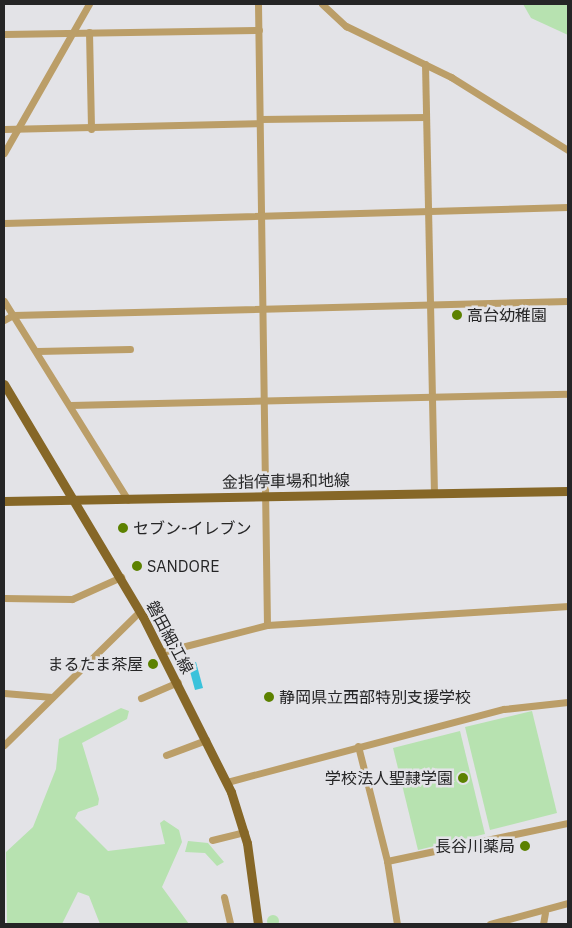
<!DOCTYPE html>
<html>
<head>
<meta charset="utf-8">
<style>
	body { margin:0 }
	#map { position:relative; width:572px; height:928px; overflow:hidden; background:#e3e3e7; font-family:"IBM Plex Sans","Noto Sans JP",sans-serif }
	div>[style] { position:absolute }
	[style*='--x'] { left:calc(var(--x)*1px); top:calc(var(--y)*1px); width:calc(var(--w)*1px); rotate:calc(var(--a)*1deg) }
	.green>* { inset:0; background:#b7e2b0 }
	.round { border-radius:50% }
	.water>* { inset:0; background:#3bc2db }
	.minor>* { height:7px; margin:-3.5px; padding:0 3.5px; transform-origin:3.5px; border-radius:3.5px; background:#bb9e68 }
	.major>* { height:9px; margin:-4.5px; padding:0 4.5px; transform-origin:4.5px; border-radius:4.5px; background:#866727 }
	.dots>* { width:14px; height:14px; translate:-50% -50%; box-sizing:border-box; border:2px solid #e3e3e7; border-radius:50% }
	span { translate:-50% -50%; white-space:nowrap; text-align:center; line-height:1.15; -webkit-text-stroke:5px #e3e3e7; paint-order:stroke }
	.poi-label { font-size:16px; color:#252526 }
	.left { translate:0 -50%; text-align:left }
	.right { translate:-100% -50%; text-align:right }
	.street-label { font-size:16px; color:#252526 }
	.frame { position:absolute; inset:0; border:5px solid #252526; pointer-events:none }
</style>
</head>
<body>
<div id="map">
	<div class="green">
		<i style="clip-path:polygon(523px 4px,568px 4px,568px 35px,531px 18px)"></i>
		<i style="clip-path:polygon(121px 708px,129px 711px,127px 719px,82px 743px,99px 799px,98px 805px,78px 812px,75px 818px,108px 851px,165px 844px,160px 823px,164px 820px,179px 830px,182px 842px,162px 887px,189px 924px,100px 924px,89px 896px,78px 892px,62px 924px,7px 924px,6px 852px,33px 827px,56px 769px,59px 739px)"></i>
		<i style="clip-path:polygon(532px 711px,557px 813px,490px 830px,465px 727px)"></i>
		<i style="clip-path:polygon(460px 731px,485px 834px,418px 850px,393px 748px)"></i>
		<i style="clip-path:polygon(188px 841px,208px 843px,224px 862px,217px 866px,205px 853px,185px 852px)"></i>
		<i class="round" style="left:267px;top:915px;width:12px;height:12px"></i>
	</div>
	<div class="water">
		<i style="clip-path:polygon(196px 662px,203px 688px,195px 690px,188px 664px)"></i>
	</div>
	<div class="minor">
		<i style="--x:258;--y:4;--w:621;--a:89.17"></i>
		<i style="--x:322;--y:4;--w:33;--a:43"></i>
		<i style="--x:346;--y:26;--w:117;--a:25.9"></i>
		<i style="--x:451;--y:77;--w:138;--a:32"></i>
		<i style="--x:89;--y:32;--w:97;--a:88.8"></i>
		<i style="--x:4;--y:34;--w:255;--a:-0.9"></i>
		<i style="--x:425;--y:64;--w:429;--a:88.8"></i>
		<i style="--x:260;--y:119;--w:166;--a:-0.7"></i>
		<i style="--x:4;--y:129;--w:255;--a:-1.3"></i>
		<i style="--x:4;--y:153;--w:172;--a:-60.3"></i>
		<i style="--x:4;--y:223;--w:564;--a:-1.62"></i>
		<i style="--x:4;--y:301;--w:234;--a:58.1"></i>
		<i style="--x:4;--y:320;--w:10;--a:-29"></i>
		<i style="--x:13;--y:315;--w:555;--a:-1.44"></i>
		<i style="--x:37;--y:351;--w:93;--a:-1.2"></i>
		<i style="--x:70;--y:405;--w:498;--a:-1.3"></i>
		<i style="--x:4;--y:598;--w:68;--a:0.8"></i>
		<i style="--x:72;--y:599;--w:54;--a:-24.2"></i>
		<i style="--x:162;--y:652;--w:108;--a:-14.4"></i>
		<i style="--x:267;--y:625;--w:302;--a:-3.6"></i>
		<i style="--x:4;--y:693;--w:48;--a:4.8"></i>
		<i style="--x:141;--y:698;--w:40;--a:-23.4"></i>
		<i style="--x:4;--y:745;--w:191;--a:-44.6"></i>
		<i style="--x:358;--y:746;--w:119;--a:75.8"></i>
		<i style="--x:387;--y:861;--w:185;--a:-11.9"></i>
		<i style="--x:166;--y:755;--w:43;--a:-20.6"></i>
		<i style="--x:227;--y:782;--w:286;--a:-14.8"></i>
		<i style="--x:504;--y:709;--w:64;--a:-6.2"></i>
		<i style="--x:212;--y:840;--w:34;--a:-14"></i>
		<i style="--x:387;--y:861;--w:64;--a:81"></i>
		<i style="--x:224;--y:897;--w:28;--a:77"></i>
		<i style="--x:490;--y:924;--w:81;--a:-15.1"></i>
		<i style="--x:543;--y:924;--w:11;--a:-80"></i>
	</div>
	<div class="major">
		<i style="--x:4;--y:384;--w:271;--a:59.2"></i>
		<i style="--x:143;--y:617;--w:196;--a:63.3"></i>
		<i style="--x:231;--y:792;--w:53;--a:72.6"></i>
		<i style="--x:247;--y:843;--w:82;--a:82.3"></i>
		<i style="--x:4;--y:501;--w:564;--a:-1.02"></i>
	</div>
	<div class="dots">
		<i style="left:457px;top:315px;background:#5c8100"></i>
		<i style="left:123px;top:528px;background:#5c8100"></i>
		<i style="left:137px;top:566px;background:#5c8100"></i>
		<i style="left:153px;top:664px;background:#5c8100"></i>
		<i style="left:269px;top:697px;background:#5c8100"></i>
		<i style="left:463px;top:778px;background:#5c8100"></i>
		<i style="left:525px;top:846px;background:#5c8100"></i>
	</div>
	<div class="poi-label">
		<span class="left" style="left:467px;top:315px">高台幼稚園</span>
		<span class="left" style="left:133px;top:528px">セブン-イレブン</span>
		<span class="left" style="left:147px;top:566px">SANDORE</span>
		<span class="right" style="left:143px;top:664px">まるたま茶屋</span>
		<span class="left" style="left:279px;top:697px">静岡県立西部特別支援学校</span>
		<span class="right" style="left:453px;top:778px">学校法人聖隷学園</span>
		<span class="right" style="left:515px;top:846px">長谷川薬局</span>
	</div>
	<div class="street-label">
		<span style="left:286px;top:481px;rotate:-1deg">金指停車場和地線</span>
		<span style="left:170px;top:637px;rotate:62deg">磐田細江線</span>
	</div>
	<div class="frame"></div>
</div>
</body>
</html>
